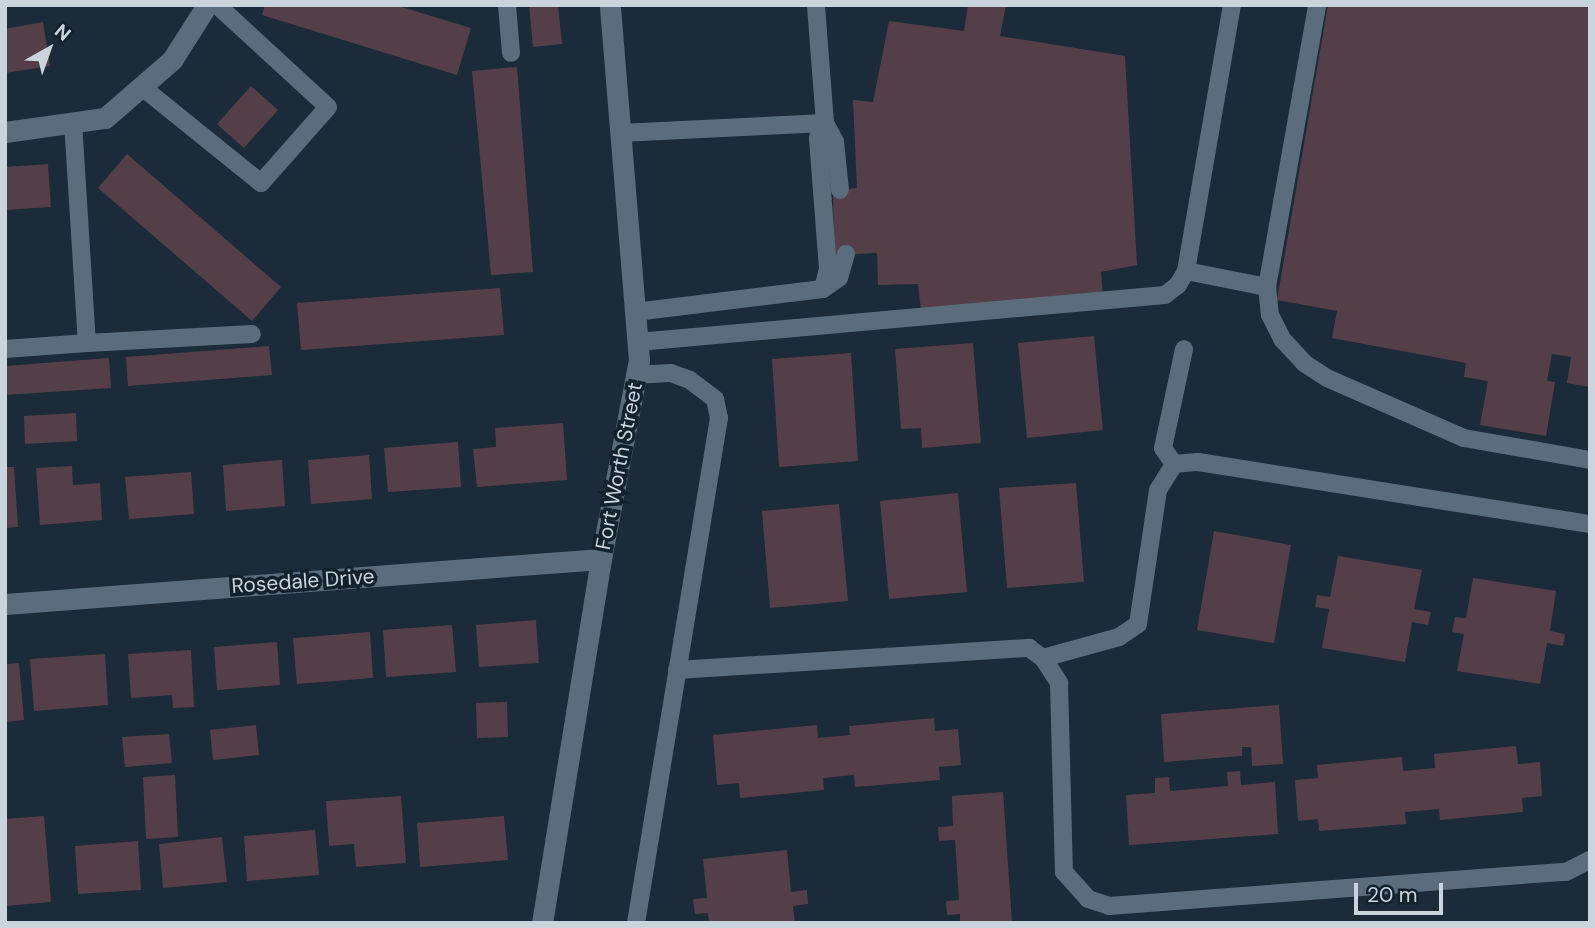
<!DOCTYPE html>
<html>
<head>
<meta charset="utf-8">
<style>
	body { margin:0 }
	#map { position:relative; width:1595px; height:928px; overflow:hidden; background:#1b2b39; font-family:"DM Sans",sans-serif }
	div>[style] { position:absolute }
	[style*='--x'] { left:calc(var(--x)*1px); top:calc(var(--y)*1px); width:calc(var(--w)*1px); rotate:calc(var(--a)*1deg) }
	.building>* { inset:0; background:#543f49 }
	.service>* { height:18px; margin:-9px; padding:0 9px; transform-origin:9px; border-radius:9px; background:#5b6d7d }
	.minor>* { height:21px; margin:-10.5px; padding:0 10.5px; transform-origin:10.5px; border-radius:10.5px; background:#5b6d7d }
	span { translate:-50% -50%; white-space:nowrap; text-align:center; line-height:1.15; -webkit-text-stroke:7px #11212e; paint-order:stroke }
	.street-label { font-size:21px; color:#cad4dd }
	.frame { position:absolute; inset:0; border:7px solid #cad4dd; pointer-events:none }
	.north { position:absolute; left:14px; top:14px; width:70px; height:70px; -webkit-text-stroke:5px #11212e; paint-order:stroke; rotate:40deg; font-size:19px; font-weight:700; line-height:28px; text-align:center; color:#cad4dd }
	.north::after { content:''; display:block; margin:auto; width:24px; height:32px; background:#cad4dd; clip-path:polygon(50% 0,100% 100%,50% 72%,0 100%) }
	.scale { position:absolute; left:1354px; top:883px; width:89px; height:32px; box-sizing:border-box; border:4px solid #cad4dd; border-top:0; padding-left:9px; font-size:21px; line-height:24px; white-space:nowrap; color:#cad4dd; -webkit-text-stroke:5px #11212e; paint-order:stroke }
</style>
</head>
<body>
<div id="map">
	<div class="building">
		<i style="clip-path:polygon(265px 5px,395px 5px,471px 28px,457px 75px,262px 15px)"></i>
		<i style="clip-path:polygon(529px 5px,558px 5px,562px 44px,533px 47px)"></i>
		<i style="clip-path:polygon(968px 5px,1006px 5px,1000px 36px,1125px 56px,1137px 265px,1101px 272px,1103px 297px,921px 310px,918px 284px,878px 285px,877px 253px,834px 255px,833px 191px,857px 188px,853px 100px,873px 102px,889px 21px,964px 31px)"></i>
		<i style="clip-path:polygon(1328px 5px,1590px 5px,1590px 387px,1567px 383px,1571px 357px,1552px 354px,1547px 381px,1555px 382px,1546px 436px,1480px 425px,1488px 381px,1464px 377px,1466px 363px,1332px 338px,1337px 311px,1277px 300px)"></i>
		<i style="clip-path:polygon(43px 22px,50px 66px,5px 73px,5px 29px)"></i>
		<i style="clip-path:polygon(517px 67px,533px 272px,491px 275px,472px 71px)"></i>
		<i style="clip-path:polygon(251px 86px,278px 110px,244px 148px,217px 124px)"></i>
		<i style="clip-path:polygon(127px 154px,281px 287px,252px 321px,98px 188px)"></i>
		<i style="clip-path:polygon(48px 164px,51px 207px,5px 210px,5px 167px)"></i>
		<i style="clip-path:polygon(500px 288px,504px 335px,301px 350px,297px 303px)"></i>
		<i style="clip-path:polygon(1094px 336px,1103px 430px,1027px 438px,1018px 343px)"></i>
		<i style="clip-path:polygon(973px 343px,981px 443px,922px 448px,921px 428px,901px 429px,895px 349px)"></i>
		<i style="clip-path:polygon(269px 346px,272px 375px,128px 386px,126px 357px)"></i>
		<i style="clip-path:polygon(851px 353px,858px 461px,779px 467px,772px 359px)"></i>
		<i style="clip-path:polygon(109px 358px,111px 388px,5px 395px,5px 366px)"></i>
		<i style="clip-path:polygon(76px 413px,77px 441px,25px 444px,24px 416px)"></i>
		<i style="clip-path:polygon(563px 423px,567px 480px,477px 487px,473px 449px,496px 447px,495px 428px)"></i>
		<i style="clip-path:polygon(458px 442px,461px 487px,388px 492px,384px 448px)"></i>
		<i style="clip-path:polygon(369px 455px,372px 499px,311px 504px,308px 460px)"></i>
		<i style="clip-path:polygon(282px 460px,285px 506px,226px 511px,223px 465px)"></i>
		<i style="clip-path:polygon(72px 466px,73px 485px,100px 483px,102px 520px,40px 525px,36px 468px)"></i>
		<i style="clip-path:polygon(5px 467px,14px 467px,18px 527px,5px 528px)"></i>
		<i style="clip-path:polygon(191px 472px,194px 514px,129px 519px,125px 477px)"></i>
		<i style="clip-path:polygon(1076px 483px,1084px 582px,1007px 588px,999px 488px)"></i>
		<i style="clip-path:polygon(958px 493px,967px 592px,889px 599px,880px 501px)"></i>
		<i style="clip-path:polygon(839px 504px,848px 601px,770px 608px,762px 511px)"></i>
		<i style="clip-path:polygon(1214px 531px,1291px 545px,1274px 643px,1197px 630px)"></i>
		<i style="clip-path:polygon(1338px 556px,1422px 570px,1414px 609px,1431px 612px,1428px 625px,1412px 622px,1405px 662px,1322px 648px,1329px 609px,1315px 607px,1317px 595px,1330px 597px)"></i>
		<i style="clip-path:polygon(1473px 578px,1556px 591px,1550px 631px,1565px 634px,1563px 646px,1547px 643px,1540px 684px,1457px 671px,1464px 634px,1452px 632px,1455px 617px,1466px 618px)"></i>
		<i style="clip-path:polygon(536px 620px,539px 663px,479px 667px,476px 625px)"></i>
		<i style="clip-path:polygon(452px 625px,456px 672px,386px 677px,383px 630px)"></i>
		<i style="clip-path:polygon(370px 632px,373px 678px,297px 684px,293px 638px)"></i>
		<i style="clip-path:polygon(277px 642px,280px 685px,217px 690px,214px 647px)"></i>
		<i style="clip-path:polygon(191px 650px,194px 707px,173px 708px,172px 695px,131px 698px,128px 654px)"></i>
		<i style="clip-path:polygon(105px 654px,108px 705px,34px 711px,30px 659px)"></i>
		<i style="clip-path:polygon(19px 663px,24px 720px,5px 722px,5px 664px)"></i>
		<i style="clip-path:polygon(507px 702px,508px 737px,477px 738px,476px 703px)"></i>
		<i style="clip-path:polygon(1279px 705px,1283px 764px,1252px 766px,1251px 747px,1242px 747px,1242px 756px,1164px 762px,1161px 714px)"></i>
		<i style="clip-path:polygon(934px 718px,935px 731px,958px 729px,961px 765px,939px 767px,940px 780px,855px 787px,854px 775px,823px 778px,824px 790px,740px 798px,739px 783px,717px 785px,713px 735px,817px 725px,818px 738px,850px 735px,849px 726px)"></i>
		<i style="clip-path:polygon(256px 725px,259px 755px,213px 760px,210px 730px)"></i>
		<i style="clip-path:polygon(169px 734px,172px 763px,125px 767px,122px 737px)"></i>
		<i style="clip-path:polygon(1516px 746px,1518px 764px,1540px 762px,1542px 796px,1522px 798px,1523px 812px,1440px 820px,1439px 809px,1405px 812px,1406px 824px,1319px 831px,1318px 819px,1298px 821px,1295px 780px,1318px 778px,1317px 765px,1402px 757px,1403px 771px,1435px 768px,1434px 754px)"></i>
		<i style="clip-path:polygon(1240px 771px,1241px 785px,1275px 782px,1278px 834px,1129px 845px,1126px 795px,1155px 793px,1155px 778px,1169px 777px,1170px 791px,1228px 786px,1227px 772px)"></i>
		<i style="clip-path:polygon(175px 775px,178px 837px,146px 839px,143px 777px)"></i>
		<i style="clip-path:polygon(1003px 792px,1012px 923px,960px 923px,960px 914px,947px 915px,946px 901px,959px 900px,955px 840px,939px 841px,938px 827px,953px 826px,952px 796px)"></i>
		<i style="clip-path:polygon(401px 796px,406px 863px,356px 867px,354px 844px,329px 846px,326px 801px)"></i>
		<i style="clip-path:polygon(44px 816px,51px 902px,5px 906px,5px 819px)"></i>
		<i style="clip-path:polygon(504px 816px,508px 860px,420px 867px,417px 823px)"></i>
		<i style="clip-path:polygon(315px 830px,319px 875px,247px 881px,244px 836px)"></i>
		<i style="clip-path:polygon(222px 837px,227px 882px,163px 888px,159px 844px)"></i>
		<i style="clip-path:polygon(138px 841px,141px 890px,78px 894px,75px 846px)"></i>
		<i style="clip-path:polygon(787px 850px,791px 892px,807px 890px,808px 904px,793px 906px,795px 923px,709px 923px,708px 913px,695px 914px,693px 899px,707px 898px,703px 859px)"></i>
	</div>
	<div class="service">
		<i style="--x:507;--y:5;--w:48;--a:85.2"></i>
		<i style="--x:142;--y:87;--w:153;--a:38.9"></i>
		<i style="--x:261;--y:183;--w:101;--a:-48.6"></i>
		<i style="--x:328;--y:107;--w:151;--a:-137.4"></i>
		<i style="--x:73;--y:122;--w:221;--a:86.4"></i>
		<i style="--x:87;--y:343;--w:165;--a:-3.1"></i>
		<i style="--x:620;--y:133;--w:205;--a:-2.8"></i>
		<i style="--x:825;--y:123;--w:21;--a:62"></i>
		<i style="--x:835;--y:142;--w:48;--a:84.1"></i>
		<i style="--x:1186;--y:271;--w:83;--a:11.2"></i>
		<i style="--x:1267;--y:287;--w:286;--a:-79.9"></i>
		<i style="--x:1267;--y:287;--w:28;--a:84"></i>
		<i style="--x:1270;--y:315;--w:27;--a:63"></i>
		<i style="--x:1282;--y:339;--w:33;--a:47"></i>
		<i style="--x:1304;--y:363;--w:27;--a:33"></i>
		<i style="--x:1327;--y:378;--w:150;--a:23.7"></i>
		<i style="--x:1464;--y:438;--w:128;--a:9.9"></i>
		<i style="--x:823;--y:289;--w:19;--a:-35"></i>
		<i style="--x:839;--y:278;--w:25;--a:-74"></i>
		<i style="--x:635;--y:312;--w:189;--a:-7"></i>
		<i style="--x:823;--y:289;--w:21;--a:-76"></i>
		<i style="--x:828;--y:269;--w:131;--a:-94.4"></i>
		<i style="--x:818;--y:138;--w:17;--a:-65"></i>
		<i style="--x:825;--y:123;--w:118;--a:-94.4"></i>
		<i style="--x:638;--y:342;--w:529;--a:-5.1"></i>
		<i style="--x:1165;--y:295;--w:16;--a:-38"></i>
		<i style="--x:1178;--y:285;--w:16;--a:-60"></i>
		<i style="--x:1186;--y:271;--w:270;--a:-80.2"></i>
		<i style="--x:5;--y:349;--w:82;--a:-4.2"></i>
		<i style="--x:1174;--y:464;--w:19;--a:-125"></i>
		<i style="--x:1163;--y:448;--w:101;--a:-78"></i>
		<i style="--x:1043;--y:658;--w:79;--a:-15.4"></i>
		<i style="--x:1119;--y:637;--w:23;--a:-34"></i>
		<i style="--x:1138;--y:624;--w:135;--a:-81.5"></i>
		<i style="--x:1158;--y:490;--w:31;--a:-58"></i>
		<i style="--x:1174;--y:464;--w:24;--a:-5"></i>
		<i style="--x:1198;--y:462;--w:397;--a:9"></i>
		<i style="--x:677;--y:670;--w:353;--a:-3.6"></i>
		<i style="--x:1029;--y:648;--w:17;--a:36"></i>
		<i style="--x:1043;--y:658;--w:30;--a:57"></i>
		<i style="--x:1059;--y:683;--w:189;--a:88.5"></i>
		<i style="--x:1064;--y:872;--w:36;--a:48"></i>
		<i style="--x:1088;--y:899;--w:22;--a:18"></i>
		<i style="--x:1109;--y:906;--w:458;--a:-4.3"></i>
		<i style="--x:1566;--y:872;--w:27;--a:-27"></i>
		<i style="--x:636;--y:923;--w:512;--a:-80.67"></i>
		<i style="--x:719;--y:418;--w:19;--a:-102"></i>
		<i style="--x:715;--y:399;--w:31;--a:-143"></i>
		<i style="--x:690;--y:380;--w:20;--a:-160"></i>
		<i style="--x:671;--y:373;--w:35;--a:177"></i>
	</div>
	<div class="minor">
		<i style="--x:5;--y:132;--w:101;--a:-8"></i>
		<i style="--x:105;--y:118;--w:89;--a:-40.9"></i>
		<i style="--x:172;--y:60;--w:65;--a:-57.5"></i>
		<i style="--x:5;--y:604;--w:598;--a:-4.32"></i>
		<i style="--x:542;--y:923;--w:369;--a:-80.8"></i>
		<i style="--x:601;--y:559;--w:203;--a:-79.2"></i>
		<i style="--x:639;--y:360;--w:356;--a:-94.7"></i>
	</div>
	<div class="street-label">
		<span style="left:619px;top:466px;rotate:-79deg">Fort Worth Street</span>
		<span style="left:303px;top:581px;rotate:-4deg">Rosedale Drive</span>
	</div>
	<div class="frame"></div>
	<div class="north">N</div>
	<div class="scale">20 m</div>
</div>
</body>
</html>
